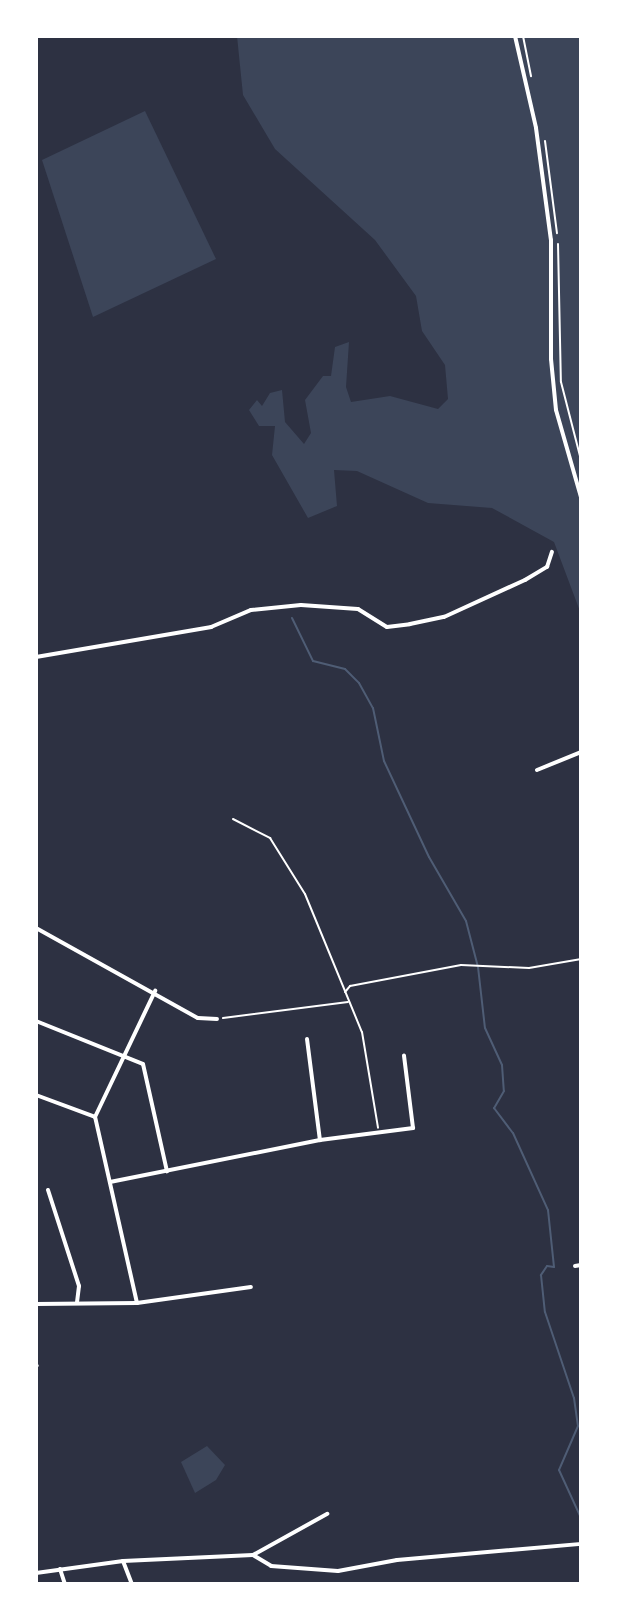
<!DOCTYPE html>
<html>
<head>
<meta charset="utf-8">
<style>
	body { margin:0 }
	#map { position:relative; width:617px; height:1620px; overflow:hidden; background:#2d3142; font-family:"Roboto Condensed",sans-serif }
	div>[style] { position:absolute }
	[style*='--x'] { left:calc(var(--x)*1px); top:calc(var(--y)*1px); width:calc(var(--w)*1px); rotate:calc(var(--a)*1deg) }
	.green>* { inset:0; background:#3c4559 }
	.stream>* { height:2px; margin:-1px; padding:0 1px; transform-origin:1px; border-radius:1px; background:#4f5d75 }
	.path>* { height:2px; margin:-1px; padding:0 1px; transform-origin:1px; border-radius:1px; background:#fff }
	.minor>* { height:4px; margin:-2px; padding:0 2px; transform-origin:2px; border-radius:2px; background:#fff }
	span { translate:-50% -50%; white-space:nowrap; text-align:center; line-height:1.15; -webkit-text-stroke:7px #fff; paint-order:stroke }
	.frame { position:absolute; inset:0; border:38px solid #fff; pointer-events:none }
</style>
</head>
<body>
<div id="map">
	<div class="green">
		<i style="clip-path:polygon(237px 36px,581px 36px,581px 614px,554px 542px,492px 508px,428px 503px,357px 471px,334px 470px,337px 506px,308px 518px,272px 455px,275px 426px,259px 426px,249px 410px,257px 400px,262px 406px,270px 393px,282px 390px,285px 422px,304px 444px,311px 433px,305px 400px,323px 376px,331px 376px,335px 347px,349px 342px,346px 387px,351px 402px,390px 396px,438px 409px,448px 399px,445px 365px,422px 331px,416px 296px,375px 240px,275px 149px,243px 95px)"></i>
		<i style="clip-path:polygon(145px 111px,216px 259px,93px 317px,42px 160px)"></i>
		<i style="clip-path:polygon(207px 1446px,225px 1465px,216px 1480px,195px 1493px,181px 1462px)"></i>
	</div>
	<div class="stream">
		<i style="--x:292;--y:618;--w:48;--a:64"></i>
		<i style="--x:313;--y:661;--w:33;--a:14"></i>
		<i style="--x:345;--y:669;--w:20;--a:45"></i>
		<i style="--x:359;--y:683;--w:29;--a:61"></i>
		<i style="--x:373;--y:708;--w:54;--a:78.3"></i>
		<i style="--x:384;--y:761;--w:106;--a:64.9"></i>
		<i style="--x:429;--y:857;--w:74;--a:60"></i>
		<i style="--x:466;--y:921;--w:48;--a:75.4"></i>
		<i style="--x:478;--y:967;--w:61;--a:83.5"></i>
		<i style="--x:485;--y:1028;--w:41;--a:65.3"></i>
		<i style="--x:502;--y:1065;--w:26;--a:86"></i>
		<i style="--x:504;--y:1091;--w:20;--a:120"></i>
		<i style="--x:494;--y:1108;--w:31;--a:53"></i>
		<i style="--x:513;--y:1133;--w:85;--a:65.6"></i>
		<i style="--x:548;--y:1210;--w:57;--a:84"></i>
		<i style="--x:554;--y:1267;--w:7;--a:-172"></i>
		<i style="--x:547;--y:1266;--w:11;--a:124"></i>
		<i style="--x:541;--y:1275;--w:37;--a:84"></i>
		<i style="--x:545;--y:1312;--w:91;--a:71.4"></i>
		<i style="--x:574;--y:1398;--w:28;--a:82"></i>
		<i style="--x:578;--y:1426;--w:48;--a:113.4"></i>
		<i style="--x:559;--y:1470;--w:53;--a:65.4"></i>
	</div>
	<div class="path">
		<i style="--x:523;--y:36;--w:41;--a:78.7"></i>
		<i style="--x:545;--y:141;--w:93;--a:82.6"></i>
		<i style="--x:558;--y:244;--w:138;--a:88.8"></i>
		<i style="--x:561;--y:382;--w:81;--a:75.6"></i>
		<i style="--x:233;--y:819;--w:42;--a:27.2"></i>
		<i style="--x:270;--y:838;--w:66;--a:58"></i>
		<i style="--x:305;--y:894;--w:149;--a:67.6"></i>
		<i style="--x:362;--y:1032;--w:97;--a:80.5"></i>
		<i style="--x:345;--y:992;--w:8;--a:-50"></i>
		<i style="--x:350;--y:986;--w:113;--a:-10.7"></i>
		<i style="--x:461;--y:965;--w:68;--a:2.5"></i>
		<i style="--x:529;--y:968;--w:53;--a:-9.8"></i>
		<i style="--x:223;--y:1018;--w:126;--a:-7.3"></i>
	</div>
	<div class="minor">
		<i style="--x:515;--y:36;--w:94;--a:77.1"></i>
		<i style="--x:536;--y:128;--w:113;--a:82.4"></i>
		<i style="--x:551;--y:240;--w:119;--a:90"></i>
		<i style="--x:551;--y:359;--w:51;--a:84.4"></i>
		<i style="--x:556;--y:410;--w:91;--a:74"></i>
		<i style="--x:36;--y:657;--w:178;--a:-9.7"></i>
		<i style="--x:211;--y:627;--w:43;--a:-23"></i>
		<i style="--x:251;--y:610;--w:50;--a:-5.7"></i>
		<i style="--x:301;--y:605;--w:57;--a:4"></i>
		<i style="--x:358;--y:609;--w:34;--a:32"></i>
		<i style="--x:387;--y:627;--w:23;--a:-7"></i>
		<i style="--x:410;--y:624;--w:35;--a:-12"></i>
		<i style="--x:444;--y:617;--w:89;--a:-24.6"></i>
		<i style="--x:525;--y:580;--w:26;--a:-31"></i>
		<i style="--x:547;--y:567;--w:16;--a:-72"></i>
		<i style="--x:537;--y:770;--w:48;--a:-22.2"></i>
		<i style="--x:36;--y:928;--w:185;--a:29.1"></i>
		<i style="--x:198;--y:1018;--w:19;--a:3"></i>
		<i style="--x:36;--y:1021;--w:115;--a:21.9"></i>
		<i style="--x:143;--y:1064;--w:110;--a:77.4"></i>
		<i style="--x:307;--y:1039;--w:102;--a:82.7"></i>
		<i style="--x:36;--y:1095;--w:63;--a:20.4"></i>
		<i style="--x:110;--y:1182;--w:214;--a:-11.3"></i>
		<i style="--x:320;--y:1140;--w:94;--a:-7.4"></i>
		<i style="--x:413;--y:1128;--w:73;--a:-97.1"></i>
		<i style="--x:48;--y:1190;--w:101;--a:72.1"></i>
		<i style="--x:79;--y:1286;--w:17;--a:97"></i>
		<i style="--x:575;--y:1266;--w:6;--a:-9"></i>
		<i style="--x:137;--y:1303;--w:191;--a:-102.7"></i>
		<i style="--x:95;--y:1117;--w:140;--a:-64.5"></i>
		<i style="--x:36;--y:1304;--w:101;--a:-0.6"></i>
		<i style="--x:137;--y:1303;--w:115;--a:-8"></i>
		<i style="--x:36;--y:1365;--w:1;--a:45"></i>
		<i style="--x:253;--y:1555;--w:21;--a:31"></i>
		<i style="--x:271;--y:1566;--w:67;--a:4.3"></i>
		<i style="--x:338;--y:1571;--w:60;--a:-10.6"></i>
		<i style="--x:397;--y:1560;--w:185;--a:-5"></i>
		<i style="--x:123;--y:1561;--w:25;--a:69"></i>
		<i style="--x:60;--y:1569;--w:16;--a:72"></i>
		<i style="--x:36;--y:1573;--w:88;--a:-7.9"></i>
		<i style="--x:123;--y:1561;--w:130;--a:-2.6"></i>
		<i style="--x:253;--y:1555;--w:85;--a:-29"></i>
	</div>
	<div class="frame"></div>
</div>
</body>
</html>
